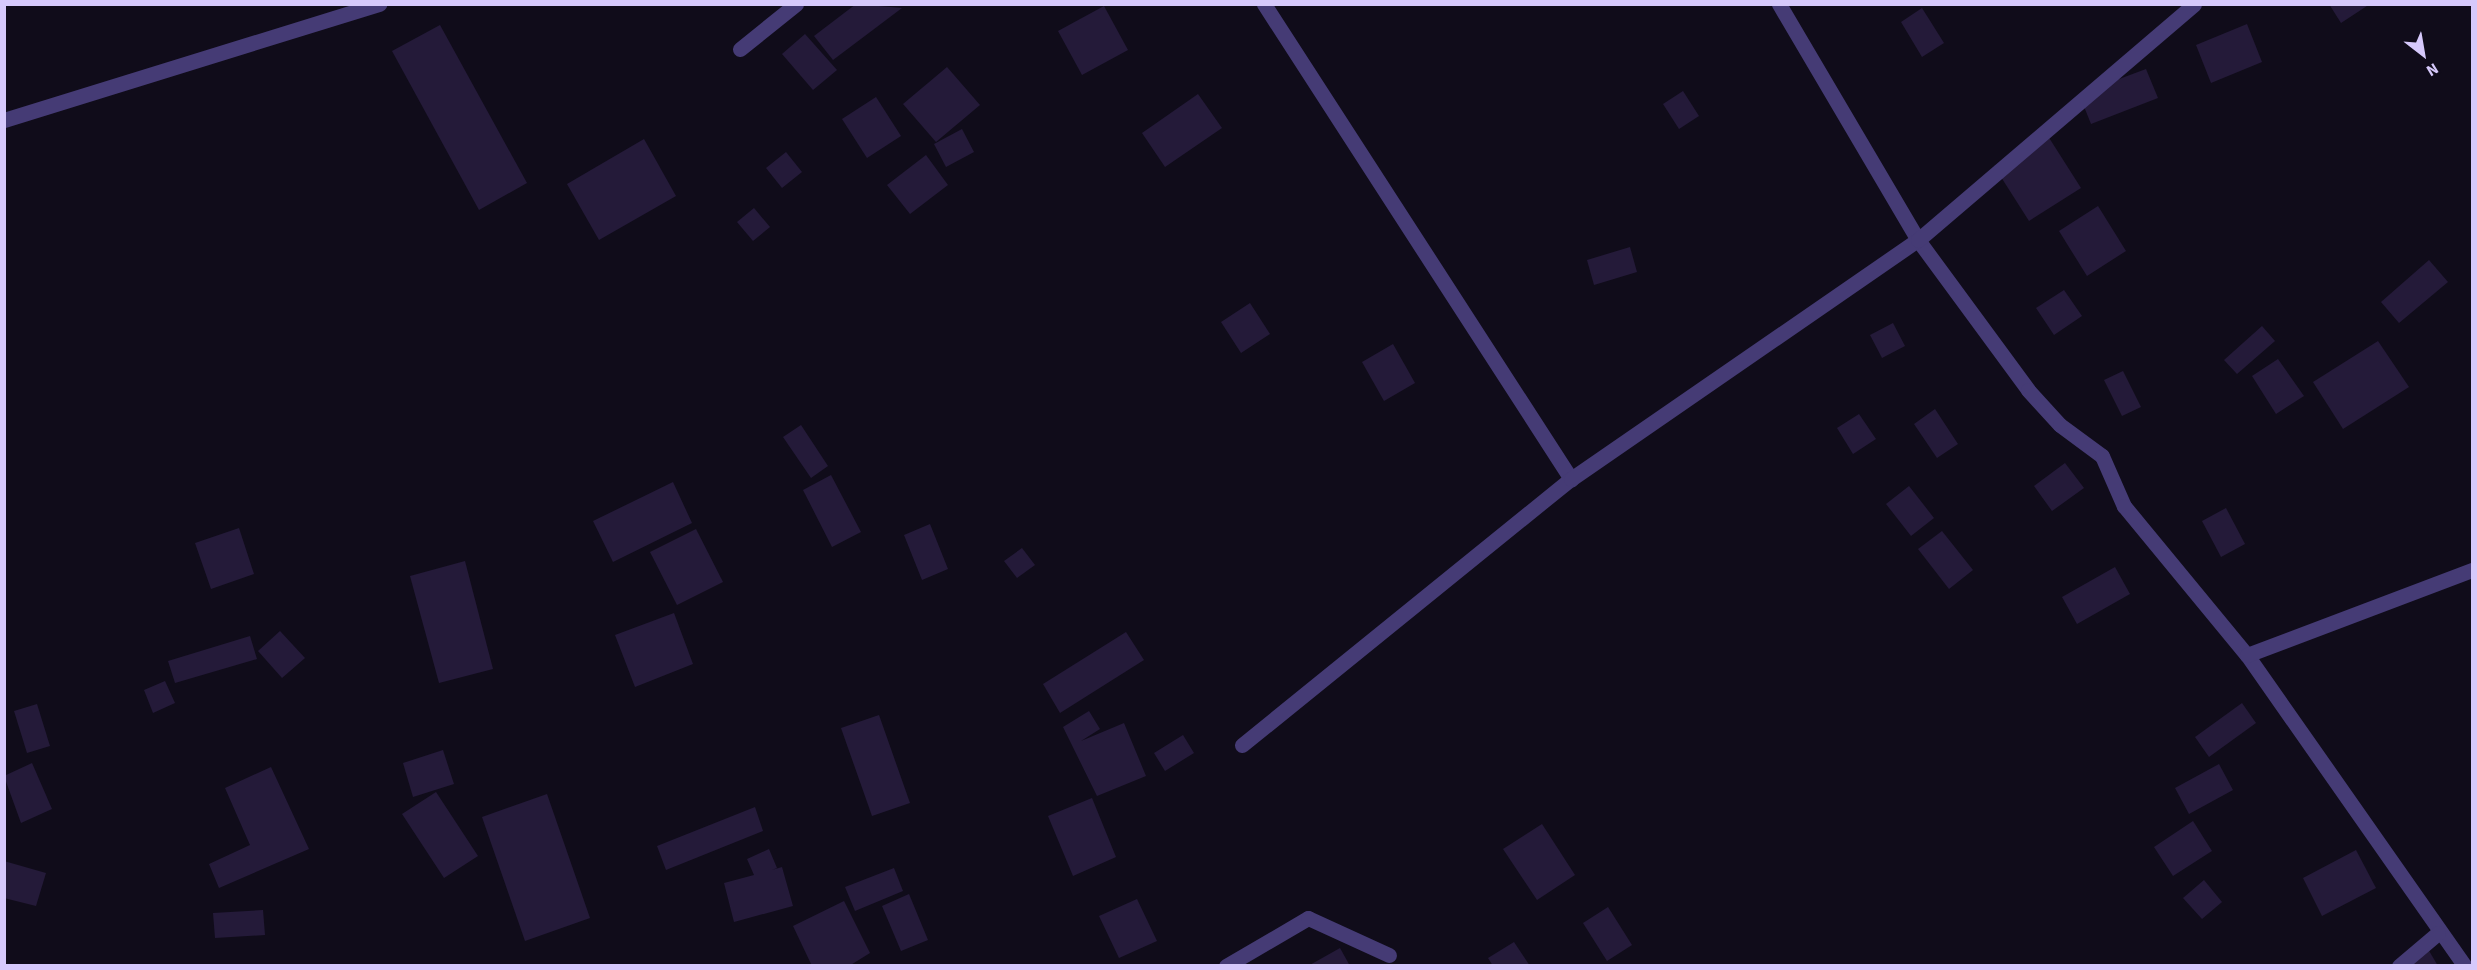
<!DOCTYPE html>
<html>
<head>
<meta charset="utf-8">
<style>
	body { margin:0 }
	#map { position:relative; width:2477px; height:970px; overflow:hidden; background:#100c1a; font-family:"Source Sans 3",sans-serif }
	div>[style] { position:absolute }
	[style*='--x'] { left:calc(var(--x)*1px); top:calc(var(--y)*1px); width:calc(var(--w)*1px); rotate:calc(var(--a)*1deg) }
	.building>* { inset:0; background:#241a39 }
	.minor>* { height:15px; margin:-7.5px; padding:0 7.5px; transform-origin:7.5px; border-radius:7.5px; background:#453b75 }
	span { translate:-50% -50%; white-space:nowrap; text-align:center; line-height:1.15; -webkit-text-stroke:4.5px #100c1a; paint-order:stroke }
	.frame { position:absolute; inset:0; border:6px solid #d6c9fb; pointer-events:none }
	.north { position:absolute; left:2393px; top:24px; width:60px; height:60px; -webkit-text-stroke:4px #100c1a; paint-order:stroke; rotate:149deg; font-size:16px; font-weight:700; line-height:24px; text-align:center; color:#d6c9fb }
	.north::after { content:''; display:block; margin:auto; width:21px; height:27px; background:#d6c9fb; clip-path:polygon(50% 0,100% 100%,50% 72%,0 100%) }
</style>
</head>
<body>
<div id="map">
	<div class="building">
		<i style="clip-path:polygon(856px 4px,902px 8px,833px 60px,814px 36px)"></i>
		<i style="clip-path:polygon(2329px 4px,2370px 4px,2341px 23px)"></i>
		<i style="clip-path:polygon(1104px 6px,1128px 50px,1082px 75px,1058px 31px)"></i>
		<i style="clip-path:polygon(1922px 8px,1944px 43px,1922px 57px,1901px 22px)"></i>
		<i style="clip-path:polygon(2247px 24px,2262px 62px,2211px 83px,2196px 45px)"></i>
		<i style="clip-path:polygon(440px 25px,527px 183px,479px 210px,392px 51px)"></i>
		<i style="clip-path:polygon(805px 34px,837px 70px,813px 90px,782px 54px)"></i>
		<i style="clip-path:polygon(947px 67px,980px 105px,936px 142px,903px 104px)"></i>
		<i style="clip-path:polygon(2146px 69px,2158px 98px,2091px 124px,2079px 94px)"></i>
		<i style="clip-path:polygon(1683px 91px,1699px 116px,1679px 129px,1663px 104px)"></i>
		<i style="clip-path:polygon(1198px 94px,1222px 128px,1165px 167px,1142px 133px)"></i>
		<i style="clip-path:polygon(876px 97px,901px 136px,867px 158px,842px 119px)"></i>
		<i style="clip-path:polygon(962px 129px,974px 152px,946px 167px,934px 144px)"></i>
		<i style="clip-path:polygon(2046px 133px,2081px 188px,2029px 221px,1994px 166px)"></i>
		<i style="clip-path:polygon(644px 139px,676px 196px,599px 240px,567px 184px)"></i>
		<i style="clip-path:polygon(786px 152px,802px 172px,782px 188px,766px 168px)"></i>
		<i style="clip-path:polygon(926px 155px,948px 185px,910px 214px,887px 185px)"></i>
		<i style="clip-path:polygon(2098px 206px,2126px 251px,2087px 276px,2059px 231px)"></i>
		<i style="clip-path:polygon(754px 208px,770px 227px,753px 241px,737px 222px)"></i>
		<i style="clip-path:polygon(1630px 247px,1637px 272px,1594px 285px,1587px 260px)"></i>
		<i style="clip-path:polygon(2429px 260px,2448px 282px,2399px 323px,2381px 302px)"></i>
		<i style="clip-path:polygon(2064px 290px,2082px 316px,2054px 335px,2036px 308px)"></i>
		<i style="clip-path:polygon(1250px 303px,1270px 334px,1241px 353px,1221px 322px)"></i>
		<i style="clip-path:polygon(1893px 323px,1905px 346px,1882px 358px,1870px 335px)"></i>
		<i style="clip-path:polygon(2262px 326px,2275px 341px,2237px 374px,2224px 360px)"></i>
		<i style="clip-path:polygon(2378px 341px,2409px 387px,2343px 429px,2313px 382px)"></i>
		<i style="clip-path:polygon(1393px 344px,1415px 383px,1384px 401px,1362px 362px)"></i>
		<i style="clip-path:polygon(2278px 359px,2304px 396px,2276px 414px,2252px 376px)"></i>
		<i style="clip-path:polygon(2123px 371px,2141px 407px,2122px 416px,2104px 380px)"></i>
		<i style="clip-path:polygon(1935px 409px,1958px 444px,1937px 458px,1914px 424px)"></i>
		<i style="clip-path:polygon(1859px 414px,1876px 439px,1853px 454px,1837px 428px)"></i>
		<i style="clip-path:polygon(801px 425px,828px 466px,811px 478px,783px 437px)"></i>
		<i style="clip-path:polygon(2065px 463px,2084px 488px,2052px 511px,2034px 486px)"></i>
		<i style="clip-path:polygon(831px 475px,861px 532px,832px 547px,803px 490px)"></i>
		<i style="clip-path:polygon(673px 482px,692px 523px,613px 562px,593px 521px)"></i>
		<i style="clip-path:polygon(1909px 486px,1934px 518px,1911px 536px,1886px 504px)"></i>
		<i style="clip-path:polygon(2226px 508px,2245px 544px,2221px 557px,2202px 521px)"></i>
		<i style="clip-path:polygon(930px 524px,948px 569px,922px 580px,904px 535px)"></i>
		<i style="clip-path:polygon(239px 528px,254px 574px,211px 589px,195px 543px)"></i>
		<i style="clip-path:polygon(696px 529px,723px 582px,677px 605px,650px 552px)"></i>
		<i style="clip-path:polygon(1942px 531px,1973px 570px,1949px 589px,1918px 549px)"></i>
		<i style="clip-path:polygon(1022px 548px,1035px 565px,1017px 578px,1004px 561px)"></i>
		<i style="clip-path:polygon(465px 561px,493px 669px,439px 683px,410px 576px)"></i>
		<i style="clip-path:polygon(2115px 567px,2130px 594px,2077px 624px,2062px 597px)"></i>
		<i style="clip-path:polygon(674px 613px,693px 664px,635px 687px,615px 635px)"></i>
		<i style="clip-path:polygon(280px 631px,305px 658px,282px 678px,258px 651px)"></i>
		<i style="clip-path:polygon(1126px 632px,1144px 660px,1060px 713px,1043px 684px)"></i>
		<i style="clip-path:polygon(250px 636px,257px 659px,175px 683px,168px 661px)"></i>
		<i style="clip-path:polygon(165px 681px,175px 703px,153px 713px,144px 690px)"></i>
		<i style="clip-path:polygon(2242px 703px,2256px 723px,2209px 757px,2195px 737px)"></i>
		<i style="clip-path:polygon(37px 704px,50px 746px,27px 753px,14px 711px)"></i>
		<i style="clip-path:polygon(1089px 711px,1100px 729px,1081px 741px,1124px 723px,1146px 776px,1097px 796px,1063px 727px)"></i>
		<i style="clip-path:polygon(879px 715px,910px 803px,872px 816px,841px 728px)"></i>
		<i style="clip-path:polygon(1183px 735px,1194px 753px,1165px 771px,1154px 753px)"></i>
		<i style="clip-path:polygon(443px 750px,454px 784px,413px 797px,403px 763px)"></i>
		<i style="clip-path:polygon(32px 763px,52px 809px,21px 823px,4px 776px)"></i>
		<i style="clip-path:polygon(2219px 764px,2233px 790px,2189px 814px,2175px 788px)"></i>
		<i style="clip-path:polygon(271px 767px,309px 849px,219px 888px,209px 864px,250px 845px,225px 788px)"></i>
		<i style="clip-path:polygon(436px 792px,478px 856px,444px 878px,402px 814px)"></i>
		<i style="clip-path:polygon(547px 794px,590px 918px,525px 941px,482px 817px)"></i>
		<i style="clip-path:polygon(1092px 798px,1116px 857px,1073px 876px,1048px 816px)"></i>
		<i style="clip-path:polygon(755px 807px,763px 831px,666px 870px,657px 846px)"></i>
		<i style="clip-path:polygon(2193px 821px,2212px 851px,2173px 876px,2154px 847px)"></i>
		<i style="clip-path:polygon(1542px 824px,1575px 875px,1537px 900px,1503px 849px)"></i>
		<i style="clip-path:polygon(769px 849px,777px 868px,772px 870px,782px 867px,793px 906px,734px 922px,724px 883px,754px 875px,747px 859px)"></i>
		<i style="clip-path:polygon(2356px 850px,2376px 888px,2322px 916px,2303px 878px)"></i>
		<i style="clip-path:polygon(4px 861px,46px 873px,36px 906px,4px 898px)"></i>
		<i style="clip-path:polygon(894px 868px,903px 891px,855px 911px,845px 887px)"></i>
		<i style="clip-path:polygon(2204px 880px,2222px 902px,2202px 919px,2183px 898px)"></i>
		<i style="clip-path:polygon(909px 894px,928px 940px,901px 951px,882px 906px)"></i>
		<i style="clip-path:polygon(1137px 899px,1157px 941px,1119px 958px,1099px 916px)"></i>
		<i style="clip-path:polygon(844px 901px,870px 953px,849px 966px,812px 966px,793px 926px)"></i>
		<i style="clip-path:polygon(1608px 907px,1632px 945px,1607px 961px,1583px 923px)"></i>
		<i style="clip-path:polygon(263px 910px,265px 935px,215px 938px,213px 913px)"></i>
		<i style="clip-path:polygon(1514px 942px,1530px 966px,1493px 966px,1488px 958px)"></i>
		<i style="clip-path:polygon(1340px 948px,1350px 966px,1308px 966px)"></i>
		<i style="clip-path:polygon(2428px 949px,2438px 966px,2400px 966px)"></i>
	</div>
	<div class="minor">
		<i style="--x:1264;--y:4;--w:566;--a:57.12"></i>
		<i style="--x:1779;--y:4;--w:274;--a:59.5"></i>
		<i style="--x:1918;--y:240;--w:186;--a:53.7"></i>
		<i style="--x:2028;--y:390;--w:47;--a:47.6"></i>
		<i style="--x:2060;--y:425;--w:52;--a:36.4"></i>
		<i style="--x:2102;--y:456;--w:55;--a:66.3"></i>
		<i style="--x:2124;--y:506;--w:193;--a:50.5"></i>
		<i style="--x:2247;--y:655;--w:380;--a:55"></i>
		<i style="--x:740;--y:49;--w:72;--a:-38.8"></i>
		<i style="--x:4;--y:120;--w:393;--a:-17.2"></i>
		<i style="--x:2247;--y:655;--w:241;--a:-20.7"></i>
		<i style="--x:1242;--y:745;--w:423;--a:-39"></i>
		<i style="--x:1571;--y:479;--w:421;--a:-34.6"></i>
		<i style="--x:1918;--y:240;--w:363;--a:-40.5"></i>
		<i style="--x:1226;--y:966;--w:95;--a:-30.3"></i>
		<i style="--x:1308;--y:918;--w:89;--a:24.6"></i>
		<i style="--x:2399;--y:966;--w:51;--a:-40.2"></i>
	</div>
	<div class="frame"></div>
	<div class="north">N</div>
</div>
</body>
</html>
